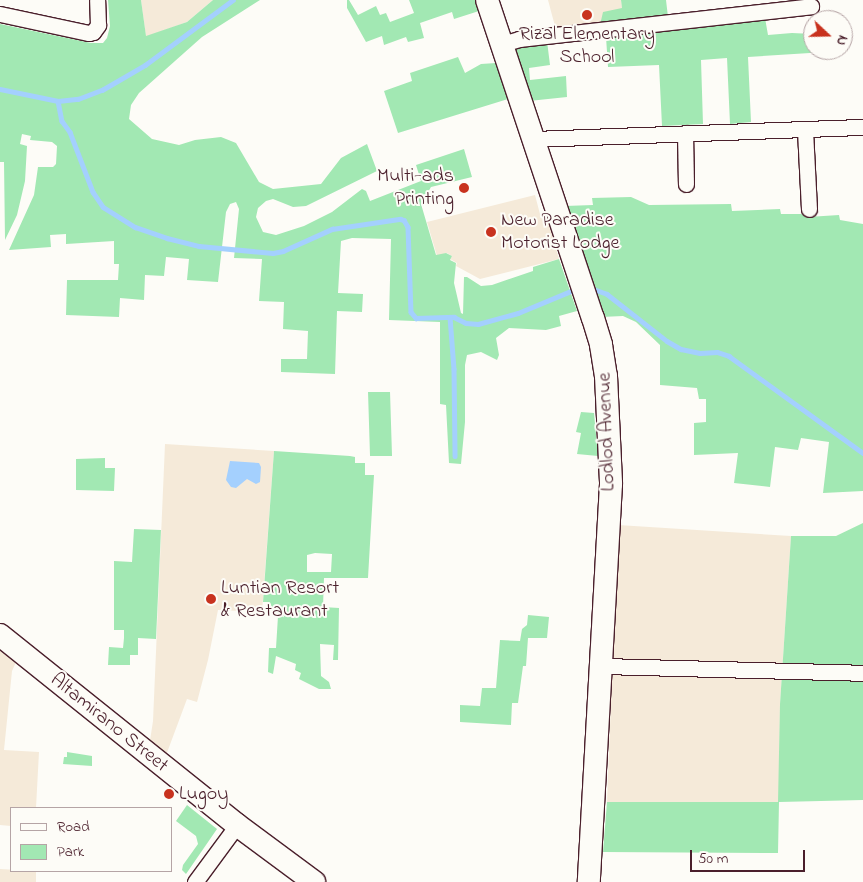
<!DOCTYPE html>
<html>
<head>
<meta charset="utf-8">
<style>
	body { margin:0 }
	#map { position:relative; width:863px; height:882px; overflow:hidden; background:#fdfcf7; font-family:"Indie Flower",sans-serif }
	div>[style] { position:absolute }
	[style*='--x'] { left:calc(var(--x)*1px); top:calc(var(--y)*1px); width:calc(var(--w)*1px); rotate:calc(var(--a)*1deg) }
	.built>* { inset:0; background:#f5ead9 }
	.green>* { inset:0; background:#a2e8b3 }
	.water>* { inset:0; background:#a4d0fe }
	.stream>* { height:4.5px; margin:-2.25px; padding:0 2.25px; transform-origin:2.25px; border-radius:2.25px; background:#a4d0fe }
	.roads { filter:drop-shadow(1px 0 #4a1f2b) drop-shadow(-1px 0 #4a1f2b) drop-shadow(0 1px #4a1f2b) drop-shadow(0 -1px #4a1f2b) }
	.street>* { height:15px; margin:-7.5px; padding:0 7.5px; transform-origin:7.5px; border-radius:7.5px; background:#fdfcf7 }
	.secondary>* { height:22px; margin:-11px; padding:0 11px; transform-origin:11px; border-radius:11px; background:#fdfcf7 }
	.dots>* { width:14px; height:14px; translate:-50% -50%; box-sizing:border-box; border:2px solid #fdfcf7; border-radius:50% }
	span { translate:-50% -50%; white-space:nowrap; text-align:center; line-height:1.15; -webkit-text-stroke:4px #fdfcf7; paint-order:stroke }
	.poi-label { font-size:20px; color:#4a1f2b }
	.right { translate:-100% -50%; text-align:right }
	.left { translate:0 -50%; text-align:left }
	.street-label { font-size:20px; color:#4a1f2b }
	.legend { position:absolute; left:10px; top:807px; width:162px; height:65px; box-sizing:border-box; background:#fdfcf7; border:1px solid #b5a4a5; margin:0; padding:6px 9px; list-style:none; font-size:15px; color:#4a1f2b }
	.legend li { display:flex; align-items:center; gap:10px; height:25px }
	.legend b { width:25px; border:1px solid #b5a4a5 }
	.north { position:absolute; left:803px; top:10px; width:50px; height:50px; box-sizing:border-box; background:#fdfcf7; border:1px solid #b5a4a5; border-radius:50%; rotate:111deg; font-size:14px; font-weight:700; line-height:20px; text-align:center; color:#4a1f2b }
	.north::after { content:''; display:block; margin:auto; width:18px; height:22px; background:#c8321e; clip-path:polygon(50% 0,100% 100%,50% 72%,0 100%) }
	.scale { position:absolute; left:690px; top:850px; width:115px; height:22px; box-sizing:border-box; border:2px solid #4a1f2b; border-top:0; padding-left:6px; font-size:15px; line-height:18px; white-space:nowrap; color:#4a1f2b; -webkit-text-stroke:4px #fdfcf7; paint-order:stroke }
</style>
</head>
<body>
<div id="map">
	<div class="built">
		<i style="clip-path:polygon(141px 0,213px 0,187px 22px,146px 37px)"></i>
		<i style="clip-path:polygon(548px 0,621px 0,624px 22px,556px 30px)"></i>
		<i style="clip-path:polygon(535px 195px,541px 218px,547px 217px,559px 259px,480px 279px,456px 266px,457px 263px,450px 259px,452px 256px,447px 253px,437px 256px,427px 222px)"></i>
		<i style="clip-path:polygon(165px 444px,274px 451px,262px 612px,218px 610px,208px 660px,197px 702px,187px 699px,165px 758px,149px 747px,153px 721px)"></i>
		<i style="clip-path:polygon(618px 525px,791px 536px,780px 704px,779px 802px,607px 802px)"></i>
		<i style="clip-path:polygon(0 648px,16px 662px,12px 671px,4px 750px,39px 752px,36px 808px,11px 808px,11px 826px,0 825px)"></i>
		<i style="clip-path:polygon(0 869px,36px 871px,36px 882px,0 882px)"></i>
	</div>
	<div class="green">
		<i style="clip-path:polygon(108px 0,141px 0,146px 36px,187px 22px,213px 0,260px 0,202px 37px,139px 93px,131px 105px,129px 119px,152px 139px,179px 145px,195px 140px,221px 137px,236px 143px,259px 182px,273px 189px,321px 184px,341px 158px,367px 144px,377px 171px,306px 206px,293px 207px,273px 199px,266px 201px,258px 208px,256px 217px,263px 232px,276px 235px,304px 226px,332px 212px,362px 189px,366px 191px,370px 201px,421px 181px,416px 165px,464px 149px,472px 177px,431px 187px,421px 204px,436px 255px,446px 253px,452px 256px,450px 260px,456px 263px,454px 283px,461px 313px,463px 314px,464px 277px,467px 277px,481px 286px,492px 285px,533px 271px,533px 267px,559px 259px,577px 311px,559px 316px,561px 326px,546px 330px,509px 328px,496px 338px,499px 355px,497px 360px,481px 352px,467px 355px,465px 365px,465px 422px,461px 464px,449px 463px,446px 405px,440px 404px,440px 322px,389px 320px,391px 239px,352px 238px,341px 241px,338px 293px,363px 294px,362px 312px,337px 311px,335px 374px,281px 372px,281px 359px,307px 359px,308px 331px,283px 329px,284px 302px,259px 301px,262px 259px,234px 258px,239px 209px,236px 202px,230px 204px,226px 212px,218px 282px,187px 280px,189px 259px,166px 257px,164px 276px,145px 275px,144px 300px,120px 298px,119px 317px,66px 315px,67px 280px,118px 280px,119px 264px,114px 264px,114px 241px,66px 244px,66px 234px,50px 235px,51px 247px,9px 250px,34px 195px,38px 167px,53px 167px,56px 164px,57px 146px,52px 142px,30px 140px,31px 136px,22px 134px,20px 144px,27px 146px,25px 181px,17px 215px,5px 240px,4px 162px,0 162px,0 24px,91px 43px,103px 43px,107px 38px,110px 26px)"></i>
		<i style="clip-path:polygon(347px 0,349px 0,358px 15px,376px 6px,380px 15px,386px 13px,390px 22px,414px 13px,409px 0,475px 0,479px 11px,454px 19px,452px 12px,420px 23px,424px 38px,408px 42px,406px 37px,384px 45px,382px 36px,366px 42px,347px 8px)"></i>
		<i style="clip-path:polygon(621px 0,666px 0,668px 17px,600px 25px,603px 12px,622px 8px)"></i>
		<i style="clip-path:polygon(765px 18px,768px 35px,792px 33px,813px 34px,813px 50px,826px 50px,826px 52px,748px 57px,751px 122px,730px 124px,727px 58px,701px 60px,703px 124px,662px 126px,659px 65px,608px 67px,606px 37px)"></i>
		<i style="clip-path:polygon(547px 41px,550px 65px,529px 68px,530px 80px,566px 76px,567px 97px,529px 101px,513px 50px,515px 45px)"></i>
		<i style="clip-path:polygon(458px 57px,465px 73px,481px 64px,496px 63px,508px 99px,398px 133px,384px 91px,412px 81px,410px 73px)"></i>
		<i style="clip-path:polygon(631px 197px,649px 205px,731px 204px,732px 211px,780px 209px,781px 214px,801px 214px,808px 217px,839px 215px,840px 220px,863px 224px,863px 491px,823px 493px,829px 442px,801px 438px,798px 450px,775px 447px,770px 487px,734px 483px,738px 453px,694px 455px,694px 423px,706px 422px,706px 399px,699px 399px,697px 388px,660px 385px,660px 345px,636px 322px,623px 316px,601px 317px,565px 206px,593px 205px,592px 198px)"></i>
		<i style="clip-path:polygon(368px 392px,390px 392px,392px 456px,370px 456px)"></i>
		<i style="clip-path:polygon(581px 412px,594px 413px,598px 456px,577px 454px,581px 433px,576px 432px)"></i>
		<i style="clip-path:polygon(evenodd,274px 451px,350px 456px,355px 457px,355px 463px,365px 463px,365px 475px,374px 475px,368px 578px,324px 578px,323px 607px,339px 608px,338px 660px,333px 660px,334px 645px,320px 644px,321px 676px,329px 682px,331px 689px,319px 689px,299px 679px,301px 673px,295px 670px,296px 664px,276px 656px,273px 674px,268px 672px,269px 648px,276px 648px,278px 616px,269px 602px,263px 602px,274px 451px,315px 553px,332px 554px,331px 572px,307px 572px,307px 555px,315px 553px)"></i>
		<i style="clip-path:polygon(105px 458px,105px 468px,115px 468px,114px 491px,76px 490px,76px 459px)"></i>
		<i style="clip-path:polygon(863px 523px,863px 800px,779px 802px,778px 853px,603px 852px,607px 802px,778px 802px,780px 704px,791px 536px,836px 536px)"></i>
		<i style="clip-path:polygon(134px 529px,161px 530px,156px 639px,138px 638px,138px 655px,130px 655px,130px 665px,108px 665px,109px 647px,123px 648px,124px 638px,124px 630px,114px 630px,114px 561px,132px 562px)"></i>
		<i style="clip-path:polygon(528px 615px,549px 617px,547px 638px,528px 638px,526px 666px,523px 666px,518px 703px,512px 703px,511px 725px,460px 722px,460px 705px,480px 706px,482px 688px,496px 688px,500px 640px,520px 641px,522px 629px,527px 625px)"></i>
		<i style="clip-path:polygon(67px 752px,92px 756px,92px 766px,63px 764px,64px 757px,67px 757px)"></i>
		<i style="clip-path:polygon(187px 805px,217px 829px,186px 874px,182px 870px,183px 865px,198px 844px,196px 836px,176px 821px)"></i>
	</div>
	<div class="water">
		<i style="clip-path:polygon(230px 461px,259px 463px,261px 467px,260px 482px,256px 484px,247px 479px,236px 488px,231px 487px,226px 480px)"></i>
	</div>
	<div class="stream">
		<i style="--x:0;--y:89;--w:59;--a:11.7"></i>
		<i style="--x:58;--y:101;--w:20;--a:-6"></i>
		<i style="--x:78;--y:99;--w:26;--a:-21"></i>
		<i style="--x:102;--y:90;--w:50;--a:-30.2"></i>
		<i style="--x:145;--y:65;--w:109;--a:-36.5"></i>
		<i style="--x:58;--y:101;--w:20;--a:79"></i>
		<i style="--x:62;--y:121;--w:14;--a:54"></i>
		<i style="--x:70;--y:132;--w:64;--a:69"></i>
		<i style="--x:93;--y:192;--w:18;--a:56"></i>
		<i style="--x:103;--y:207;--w:38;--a:32"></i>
		<i style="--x:135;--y:227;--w:34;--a:19"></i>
		<i style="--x:167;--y:238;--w:33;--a:14"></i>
		<i style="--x:199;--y:246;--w:74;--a:5.4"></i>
		<i style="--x:273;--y:253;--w:10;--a:-11"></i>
		<i style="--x:283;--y:251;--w:54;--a:-24.2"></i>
		<i style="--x:332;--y:229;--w:69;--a:-8.4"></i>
		<i style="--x:400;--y:219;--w:4;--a:14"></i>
		<i style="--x:404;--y:220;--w:8;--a:60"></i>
		<i style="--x:408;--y:227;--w:85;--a:88"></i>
		<i style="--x:411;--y:312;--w:8;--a:50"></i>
		<i style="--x:416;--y:318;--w:38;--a:-2"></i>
		<i style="--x:454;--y:317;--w:13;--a:27"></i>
		<i style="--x:466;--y:323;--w:12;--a:5"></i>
		<i style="--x:478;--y:324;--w:41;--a:-15.4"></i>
		<i style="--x:518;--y:313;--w:63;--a:-22.5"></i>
		<i style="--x:590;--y:288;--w:18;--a:19"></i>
		<i style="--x:607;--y:294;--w:76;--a:38.1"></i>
		<i style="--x:667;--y:341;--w:16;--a:30"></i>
		<i style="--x:681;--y:349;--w:19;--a:12"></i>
		<i style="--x:700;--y:353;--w:17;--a:-3"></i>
		<i style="--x:717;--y:352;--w:13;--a:18"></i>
		<i style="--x:729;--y:356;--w:165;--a:35.9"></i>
		<i style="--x:450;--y:317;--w:52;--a:85.6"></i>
		<i style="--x:454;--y:369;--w:87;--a:89.3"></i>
	</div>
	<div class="roads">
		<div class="street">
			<i style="--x:0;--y:14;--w:91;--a:12.1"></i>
			<i style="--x:89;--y:33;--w:4;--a:-14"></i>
			<i style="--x:93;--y:32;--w:9;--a:-54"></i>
			<i style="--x:98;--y:25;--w:25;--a:-92"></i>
			<i style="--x:502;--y:44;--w:18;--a:-16"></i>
			<i style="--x:519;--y:39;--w:294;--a:-6.4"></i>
			<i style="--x:805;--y:130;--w:79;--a:87.1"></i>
			<i style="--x:685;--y:133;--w:51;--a:88.9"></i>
			<i style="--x:533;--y:139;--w:330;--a:-2.1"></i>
			<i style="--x:602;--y:666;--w:261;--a:1.5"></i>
			<i style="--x:195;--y:882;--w:71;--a:-53.6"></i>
		</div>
		<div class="secondary">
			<i style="--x:487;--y:0;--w:335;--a:71.6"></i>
			<i style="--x:593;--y:318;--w:28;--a:73"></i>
			<i style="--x:601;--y:345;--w:31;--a:81"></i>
			<i style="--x:606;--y:376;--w:108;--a:87.3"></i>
			<i style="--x:611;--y:484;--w:399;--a:93.2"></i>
			<i style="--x:0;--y:635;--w:304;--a:38.7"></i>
			<i style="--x:237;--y:825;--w:96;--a:36.5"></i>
		</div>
	</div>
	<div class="dots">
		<i style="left:587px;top:15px;background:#c8321e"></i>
		<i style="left:464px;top:188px;background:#c8321e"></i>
		<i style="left:491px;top:232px;background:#c8321e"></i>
		<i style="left:211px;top:599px;background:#c8321e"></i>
		<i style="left:169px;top:794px;background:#c8321e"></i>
	</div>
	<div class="poi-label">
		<span style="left:587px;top:46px">Rizal Elementary<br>School</span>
		<span class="right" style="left:454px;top:188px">Multi-ads<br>Printing</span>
		<span class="left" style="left:501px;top:232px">New Paradise<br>Motorist Lodge</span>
		<span class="left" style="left:221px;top:600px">Luntian Resort<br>&amp; Restaurant</span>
		<span class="left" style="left:179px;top:794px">Lugoy</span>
	</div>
	<div class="street-label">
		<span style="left:607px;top:432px;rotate:-92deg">Lodlod Avenue</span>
		<span style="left:109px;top:723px;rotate:39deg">Altamirano Street</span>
	</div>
	<ul class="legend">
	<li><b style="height:6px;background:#fdfcf7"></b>Road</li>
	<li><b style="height:14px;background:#a2e8b3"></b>Park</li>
	</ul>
	<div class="north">N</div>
	<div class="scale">50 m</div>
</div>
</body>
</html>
